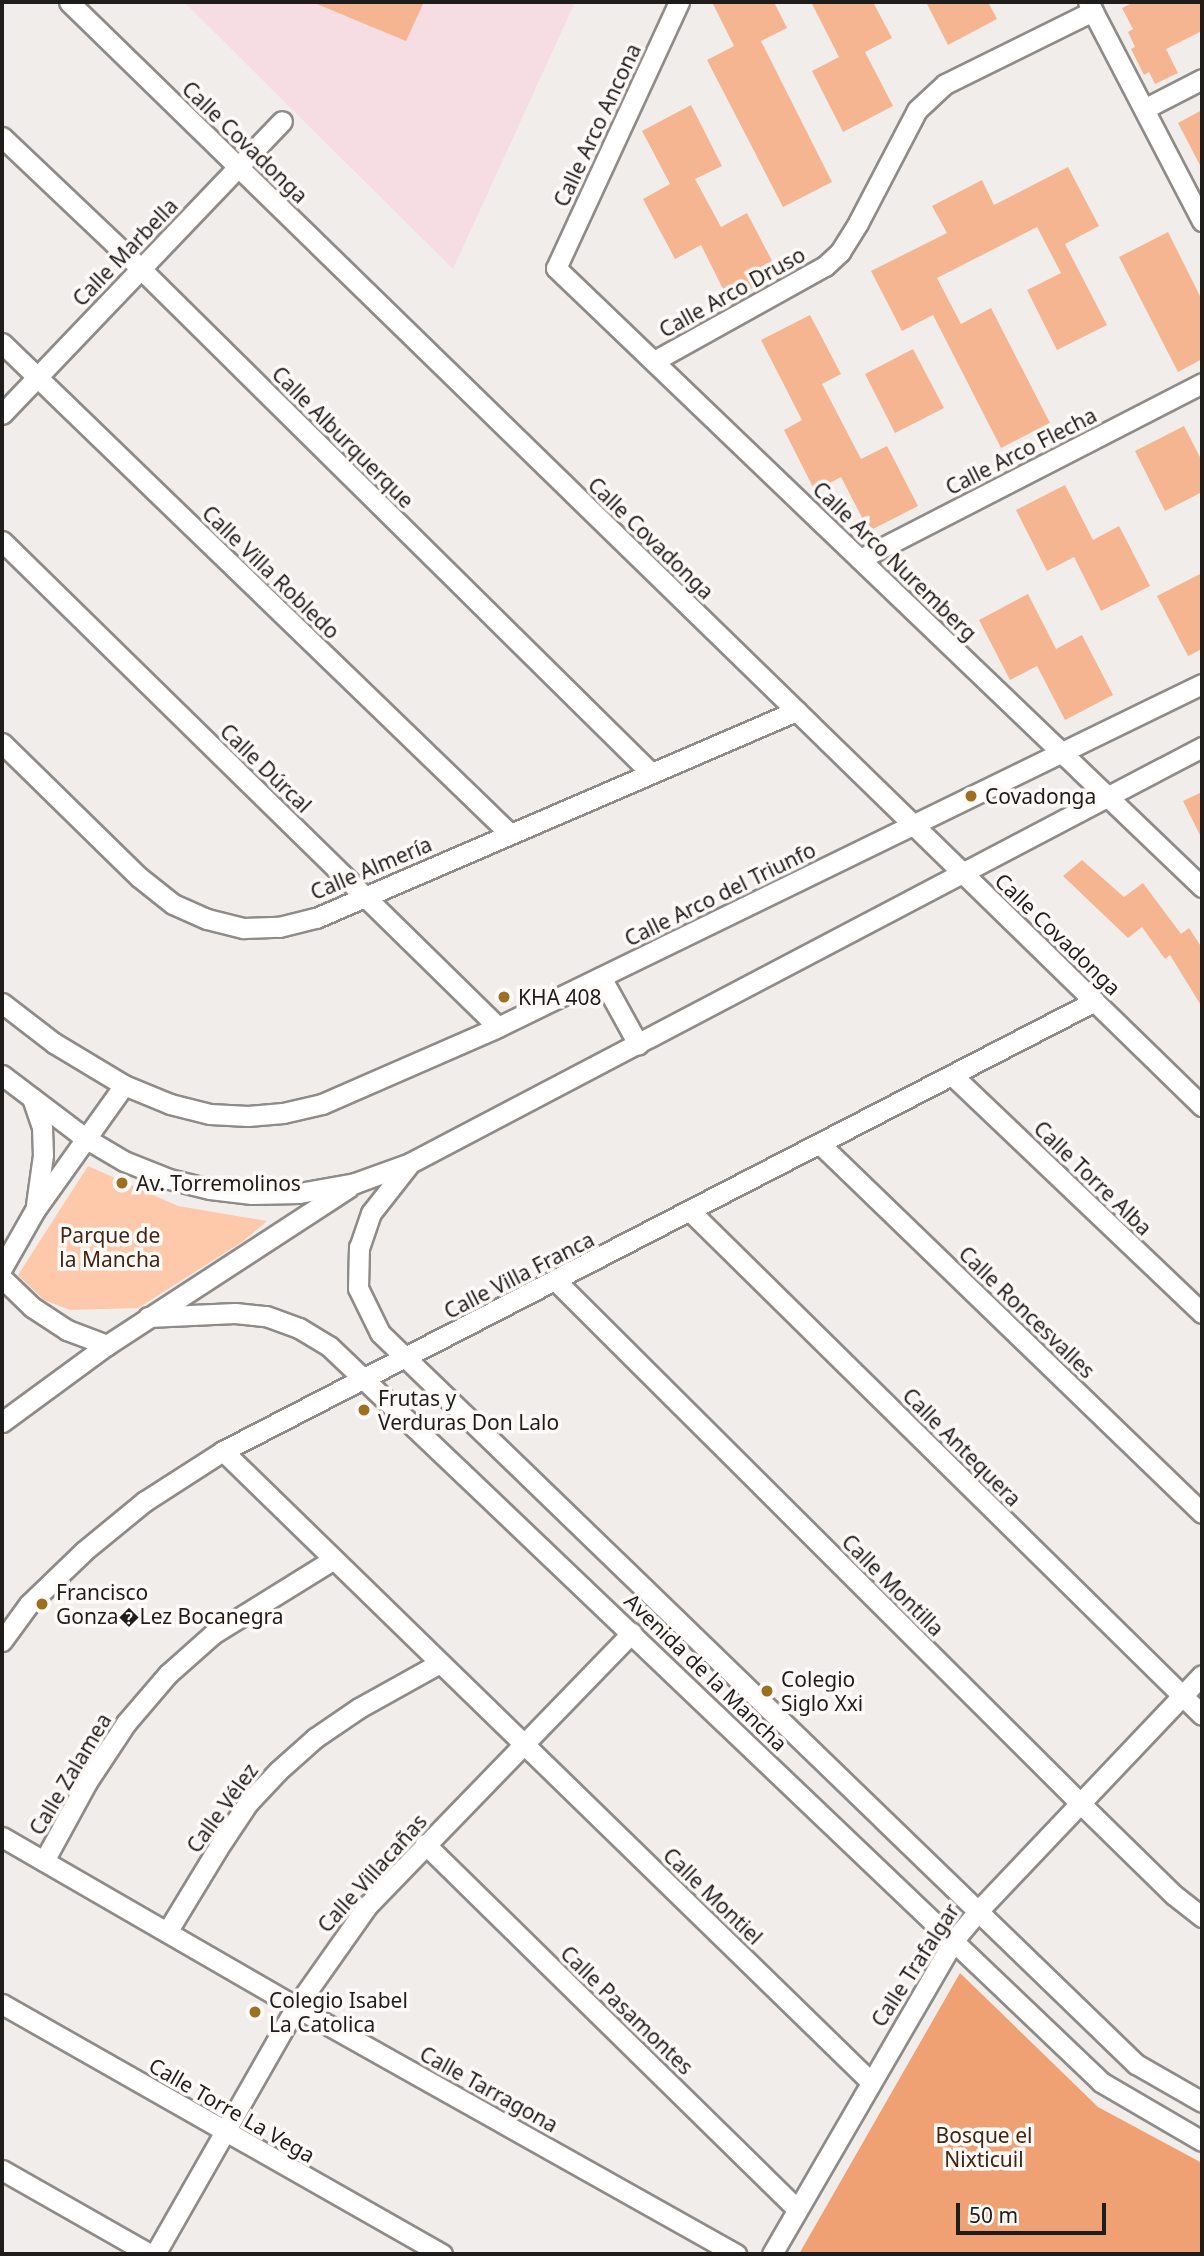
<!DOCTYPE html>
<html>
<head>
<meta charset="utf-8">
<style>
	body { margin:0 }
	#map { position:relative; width:1204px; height:2256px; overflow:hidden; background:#f1edeb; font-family:"Noto Sans",sans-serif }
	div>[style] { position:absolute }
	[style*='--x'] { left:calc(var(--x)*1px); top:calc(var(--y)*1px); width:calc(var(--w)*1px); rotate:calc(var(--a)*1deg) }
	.industrial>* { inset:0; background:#f6dce3 }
	.green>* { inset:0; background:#fec9ab }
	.forest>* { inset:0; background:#f0a173 }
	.building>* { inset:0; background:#f6b591 }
	.roads { filter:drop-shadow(2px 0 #8e8b89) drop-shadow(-2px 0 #8e8b89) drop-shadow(0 2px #8e8b89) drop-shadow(0 -2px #8e8b89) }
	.minor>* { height:19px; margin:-9.5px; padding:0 9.5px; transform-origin:9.5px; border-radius:9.5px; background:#fff }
	.dots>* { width:19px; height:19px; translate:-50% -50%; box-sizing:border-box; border:4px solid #fefaf8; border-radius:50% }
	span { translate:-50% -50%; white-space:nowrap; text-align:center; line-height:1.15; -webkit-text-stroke:7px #fefaf8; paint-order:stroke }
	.street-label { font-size:21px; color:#1e1d1c }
	.poi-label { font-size:21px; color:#1e1d1c }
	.left { translate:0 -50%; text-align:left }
	.park-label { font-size:21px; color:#442411 }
	.frame { position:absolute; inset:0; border:4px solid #1e1d1c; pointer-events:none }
	.scale { position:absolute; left:956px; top:2203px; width:150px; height:32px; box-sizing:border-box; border:4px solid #1e1d1c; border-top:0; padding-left:9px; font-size:21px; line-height:24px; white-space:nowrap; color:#1e1d1c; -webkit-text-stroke:5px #fefaf8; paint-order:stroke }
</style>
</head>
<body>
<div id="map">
	<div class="industrial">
		<i style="clip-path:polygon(184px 2px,575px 2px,453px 269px)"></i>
	</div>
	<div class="green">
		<i style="clip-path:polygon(88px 1166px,178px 1206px,267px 1221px,242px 1242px,138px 1308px,70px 1310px,44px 1300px,18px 1275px)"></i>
	</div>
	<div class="forest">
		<i style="clip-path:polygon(960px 1973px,1098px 2107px,1202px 2163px,1202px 2254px,799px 2254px)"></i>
	</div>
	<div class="building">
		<i style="clip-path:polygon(312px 2px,424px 2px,406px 41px)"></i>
		<i style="clip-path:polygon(712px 2px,774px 2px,787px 28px,761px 41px,832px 182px,783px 207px,707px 60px,734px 46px)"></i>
		<i style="clip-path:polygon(811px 2px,873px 2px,892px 38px,865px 52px,893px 106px,843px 132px,812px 71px,839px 57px)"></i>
		<i style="clip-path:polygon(926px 2px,988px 2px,997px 19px,948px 45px)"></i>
		<i style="clip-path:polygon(1134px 2px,1202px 2px,1202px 31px,1166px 49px,1178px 73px,1155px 84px,1149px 72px,1144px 75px,1131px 49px,1135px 47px,1128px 32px,1133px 29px,1122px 8px)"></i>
		<i style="clip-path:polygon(691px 105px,722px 166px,695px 179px,721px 227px,747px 213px,779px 274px,729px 301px,701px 245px,675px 259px,643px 199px,670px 184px,642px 131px)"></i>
		<i style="clip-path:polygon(1202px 110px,1202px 169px,1178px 123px)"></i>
		<i style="clip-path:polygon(1068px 167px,1099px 226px,1065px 244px,1107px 325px,1057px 350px,1027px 290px,1061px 273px,1037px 227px,937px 278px,961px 324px,991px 308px,1050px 423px,1001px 448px,933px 315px,902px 331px,871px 271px,947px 233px,932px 206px,982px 180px,994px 205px)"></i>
		<i style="clip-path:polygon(1168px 232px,1202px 300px,1202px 359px,1178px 372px,1119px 257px)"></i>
		<i style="clip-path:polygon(810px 315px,841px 374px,822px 384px,861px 459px,887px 446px,918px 506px,869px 531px,841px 477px,815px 491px,784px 430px,802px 420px,761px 340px)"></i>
		<i style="clip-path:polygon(913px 349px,944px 408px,895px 433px,865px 374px)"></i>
		<i style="clip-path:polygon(1184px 426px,1202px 461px,1202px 492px,1165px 511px,1135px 451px)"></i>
		<i style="clip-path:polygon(1065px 485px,1093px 540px,1119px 526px,1150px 586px,1101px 611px,1074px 557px,1047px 571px,1016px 510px)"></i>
		<i style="clip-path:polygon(1202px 573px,1202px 649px,1188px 656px,1157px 596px)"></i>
		<i style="clip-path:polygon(1028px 594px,1056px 649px,1082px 635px,1113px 695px,1065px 720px,1037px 666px,1010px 680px,979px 620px)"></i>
		<i style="clip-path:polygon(1202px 792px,1202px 839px,1183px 801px)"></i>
		<i style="clip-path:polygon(1082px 860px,1124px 897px,1143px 883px,1181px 934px,1189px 928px,1202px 948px,1202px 1007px,1170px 955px,1165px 959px,1142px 927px,1128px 938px,1063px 876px)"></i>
	</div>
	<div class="roads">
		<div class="minor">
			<i style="--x:69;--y:2;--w:1582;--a:44.26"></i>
			<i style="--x:679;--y:2;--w:293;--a:114.8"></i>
			<i style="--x:556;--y:268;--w:895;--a:43.78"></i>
			<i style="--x:1088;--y:2;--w:247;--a:62.5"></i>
			<i style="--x:1144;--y:109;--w:65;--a:-27.3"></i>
			<i style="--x:2;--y:137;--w:192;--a:43.5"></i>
			<i style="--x:141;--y:269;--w:716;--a:44.66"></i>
			<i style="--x:2;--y:343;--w:705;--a:44.02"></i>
			<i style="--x:654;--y:361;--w:196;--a:-29.1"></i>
			<i style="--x:825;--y:266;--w:21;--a:-43"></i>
			<i style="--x:840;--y:252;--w:34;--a:-58"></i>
			<i style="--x:858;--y:223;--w:127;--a:-62.4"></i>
			<i style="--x:917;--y:110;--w:38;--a:-43"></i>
			<i style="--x:945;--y:84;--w:165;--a:-26.3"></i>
			<i style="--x:2;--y:414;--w:405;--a:-46.3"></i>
			<i style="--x:2;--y:541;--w:694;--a:44.42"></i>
			<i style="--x:860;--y:559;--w:385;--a:-27.2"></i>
			<i style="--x:2;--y:743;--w:192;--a:44.4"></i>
			<i style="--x:139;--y:877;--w:43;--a:38.5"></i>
			<i style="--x:173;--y:904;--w:37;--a:24"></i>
			<i style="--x:207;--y:919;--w:38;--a:14"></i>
			<i style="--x:244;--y:928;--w:35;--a:-2"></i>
			<i style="--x:279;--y:927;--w:38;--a:-14"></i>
			<i style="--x:316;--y:918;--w:523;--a:-23.33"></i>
			<i style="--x:601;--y:977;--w:77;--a:61.1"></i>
			<i style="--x:2;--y:1003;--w:66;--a:37.6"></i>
			<i style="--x:54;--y:1043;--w:82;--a:31"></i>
			<i style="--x:124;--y:1085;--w:50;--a:22.4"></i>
			<i style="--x:170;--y:1104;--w:41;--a:14"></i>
			<i style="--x:210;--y:1114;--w:38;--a:3"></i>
			<i style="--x:248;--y:1116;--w:35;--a:-5"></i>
			<i style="--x:283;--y:1113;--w:40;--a:-13"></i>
			<i style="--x:322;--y:1104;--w:192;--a:-23.6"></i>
			<i style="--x:498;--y:1027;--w:783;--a:-25.98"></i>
			<i style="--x:2;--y:1075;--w:104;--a:37.2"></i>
			<i style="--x:85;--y:1138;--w:45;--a:30.5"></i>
			<i style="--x:124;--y:1161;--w:48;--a:21.8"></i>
			<i style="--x:169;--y:1179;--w:42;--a:13.7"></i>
			<i style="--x:210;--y:1189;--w:42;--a:6.8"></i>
			<i style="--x:252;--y:1194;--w:47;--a:-1.2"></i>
			<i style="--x:299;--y:1193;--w:57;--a:-10.1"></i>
			<i style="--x:355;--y:1183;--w:59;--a:-20"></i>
			<i style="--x:410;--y:1163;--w:895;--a:-27.71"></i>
			<i style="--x:952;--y:1075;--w:345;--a:43.6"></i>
			<i style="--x:32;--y:1098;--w:31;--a:71"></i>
			<i style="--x:42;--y:1127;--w:28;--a:88"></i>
			<i style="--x:43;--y:1155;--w:50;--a:98"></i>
			<i style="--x:820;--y:1144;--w:531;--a:44.01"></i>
			<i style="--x:408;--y:1166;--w:60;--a:128.2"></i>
			<i style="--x:371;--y:1213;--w:36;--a:109"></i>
			<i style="--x:359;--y:1247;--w:41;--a:91.4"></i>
			<i style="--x:358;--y:1288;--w:50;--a:63.9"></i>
			<i style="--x:380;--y:1333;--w:1052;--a:44.04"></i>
			<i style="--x:1136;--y:2064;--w:76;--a:29.9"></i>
			<i style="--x:690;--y:1211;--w:718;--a:44.55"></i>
			<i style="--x:2;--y:1268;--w:67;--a:-60.4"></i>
			<i style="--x:35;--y:1210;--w:153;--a:-54.5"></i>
			<i style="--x:2;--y:1278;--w:42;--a:44"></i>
			<i style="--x:32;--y:1307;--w:42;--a:33.3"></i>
			<i style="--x:67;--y:1330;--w:43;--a:20.6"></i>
			<i style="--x:556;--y:1281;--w:741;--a:44.89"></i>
			<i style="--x:1081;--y:1804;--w:130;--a:44.4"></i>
			<i style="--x:1174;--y:1895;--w:36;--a:38"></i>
			<i style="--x:148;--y:1317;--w:87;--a:-2.6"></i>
			<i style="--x:235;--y:1313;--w:31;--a:6"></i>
			<i style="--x:266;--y:1316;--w:35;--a:20"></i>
			<i style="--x:299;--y:1328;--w:35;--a:31"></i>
			<i style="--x:329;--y:1346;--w:1067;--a:43.63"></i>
			<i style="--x:1101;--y:2082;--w:117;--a:30.3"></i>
			<i style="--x:2;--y:1422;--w:130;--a:-36.3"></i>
			<i style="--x:107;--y:1345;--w:289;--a:-33.1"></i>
			<i style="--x:223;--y:1451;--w:903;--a:44.24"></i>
			<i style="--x:2;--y:1641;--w:46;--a:-53.9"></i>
			<i style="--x:29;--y:1604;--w:76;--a:-43.9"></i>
			<i style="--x:84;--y:1551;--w:79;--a:-39.3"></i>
			<i style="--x:145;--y:1501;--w:93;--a:-32.7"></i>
			<i style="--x:223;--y:1451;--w:981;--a:-27.3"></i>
			<i style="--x:2;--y:1837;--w:340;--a:30"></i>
			<i style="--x:296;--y:2007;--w:505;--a:29.31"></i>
			<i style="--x:425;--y:1844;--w:521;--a:44.46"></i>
			<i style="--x:44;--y:1861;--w:90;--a:-61.4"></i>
			<i style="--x:87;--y:1782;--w:71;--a:-56.5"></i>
			<i style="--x:126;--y:1723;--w:65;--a:-49.4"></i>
			<i style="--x:168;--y:1674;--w:60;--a:-41.6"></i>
			<i style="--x:213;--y:1634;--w:142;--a:-31.8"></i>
			<i style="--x:167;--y:1932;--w:98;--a:-58.7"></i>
			<i style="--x:218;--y:1848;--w:54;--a:-56.3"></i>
			<i style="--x:248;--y:1803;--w:44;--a:-46.8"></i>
			<i style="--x:278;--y:1771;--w:50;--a:-41.7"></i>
			<i style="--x:315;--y:1738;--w:53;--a:-34.3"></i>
			<i style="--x:359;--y:1708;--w:93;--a:-29.1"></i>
			<i style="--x:2;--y:2004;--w:506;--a:29.6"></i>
			<i style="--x:2;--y:2170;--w:170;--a:29.6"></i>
			<i style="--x:155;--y:2254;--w:284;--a:-60.3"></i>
			<i style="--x:296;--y:2007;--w:125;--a:-54.8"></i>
			<i style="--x:368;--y:1905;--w:379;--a:-45.9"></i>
			<i style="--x:772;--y:2254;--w:363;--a:-59.9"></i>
			<i style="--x:954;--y:1940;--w:38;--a:-50"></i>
			<i style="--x:978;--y:1911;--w:325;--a:-46.5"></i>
		</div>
	</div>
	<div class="dots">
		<i style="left:971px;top:796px;background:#9d6f20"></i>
		<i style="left:504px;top:997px;background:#9d6f20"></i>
		<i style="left:122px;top:1183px;background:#9d6f20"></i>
		<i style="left:364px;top:1410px;background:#9d6f20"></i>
		<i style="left:42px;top:1604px;background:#9d6f20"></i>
		<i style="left:767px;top:1691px;background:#9d6f20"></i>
		<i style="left:255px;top:2012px;background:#9d6f20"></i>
	</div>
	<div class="street-label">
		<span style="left:597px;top:125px;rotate:-65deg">Calle Arco Ancona</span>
		<span style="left:245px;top:142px;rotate:44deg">Calle Covadonga</span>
		<span style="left:125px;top:252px;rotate:-46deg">Calle Marbella</span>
		<span style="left:732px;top:292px;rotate:-29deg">Calle Arco Druso</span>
		<span style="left:343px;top:437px;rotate:45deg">Calle Alburquerque</span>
		<span style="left:1021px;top:451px;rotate:-27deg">Calle Arco Flecha</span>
		<span style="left:651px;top:538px;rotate:44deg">Calle Covadonga</span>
		<span style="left:895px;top:561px;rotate:44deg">Calle Arco Nuremberg</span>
		<span style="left:271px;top:572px;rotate:44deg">Calle Villa Robledo</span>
		<span style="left:266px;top:768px;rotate:44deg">Calle Dúrcal</span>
		<span style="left:371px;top:868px;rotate:-23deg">Calle Almería</span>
		<span style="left:720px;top:894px;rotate:-26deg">Calle Arco del Triunfo</span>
		<span style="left:1058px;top:934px;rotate:44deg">Calle Covadonga</span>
		<span style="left:1093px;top:1178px;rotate:44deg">Calle Torre Alba</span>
		<span style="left:519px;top:1275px;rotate:-27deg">Calle Villa Franca</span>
		<span style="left:1027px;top:1312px;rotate:44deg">Calle Roncesvalles</span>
		<span style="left:962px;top:1447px;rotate:45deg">Calle Antequera</span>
		<span style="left:893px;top:1585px;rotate:45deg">Calle Montilla</span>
		<span style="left:706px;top:1672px;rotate:44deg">Avenida de la Mancha</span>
		<span style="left:70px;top:1774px;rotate:-59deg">Calle Zalamea</span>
		<span style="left:222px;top:1808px;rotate:-54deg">Calle Vélez</span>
		<span style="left:372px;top:1873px;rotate:-48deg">Calle Villacañas</span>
		<span style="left:713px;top:1896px;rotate:44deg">Calle Montiel</span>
		<span style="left:915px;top:1965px;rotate:-57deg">Calle Trafalgar</span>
		<span style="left:627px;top:2010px;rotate:44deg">Calle Pasamontes</span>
		<span style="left:489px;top:2089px;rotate:29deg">Calle Tarragona</span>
		<span style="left:232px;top:2110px;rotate:30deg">Calle Torre La Vega</span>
	</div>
	<div class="poi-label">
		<span class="left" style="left:985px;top:796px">Covadonga</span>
		<span class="left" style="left:518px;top:997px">KHA 408</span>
		<span class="left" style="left:136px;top:1183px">Av. Torremolinos</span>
		<span class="left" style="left:378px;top:1410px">Frutas y<br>Verduras Don Lalo</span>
		<span class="left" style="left:56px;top:1604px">Francisco<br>Gonza�Lez Bocanegra</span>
		<span class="left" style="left:781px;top:1691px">Colegio<br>Siglo Xxi</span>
		<span class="left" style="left:269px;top:2012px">Colegio Isabel<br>La Catolica</span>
	</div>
	<div class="park-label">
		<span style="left:110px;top:1247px">Parque de<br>la Mancha</span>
		<span style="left:984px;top:2147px">Bosque el<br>Nixticuil</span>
	</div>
	<div class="frame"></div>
	<div class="scale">50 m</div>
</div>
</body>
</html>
